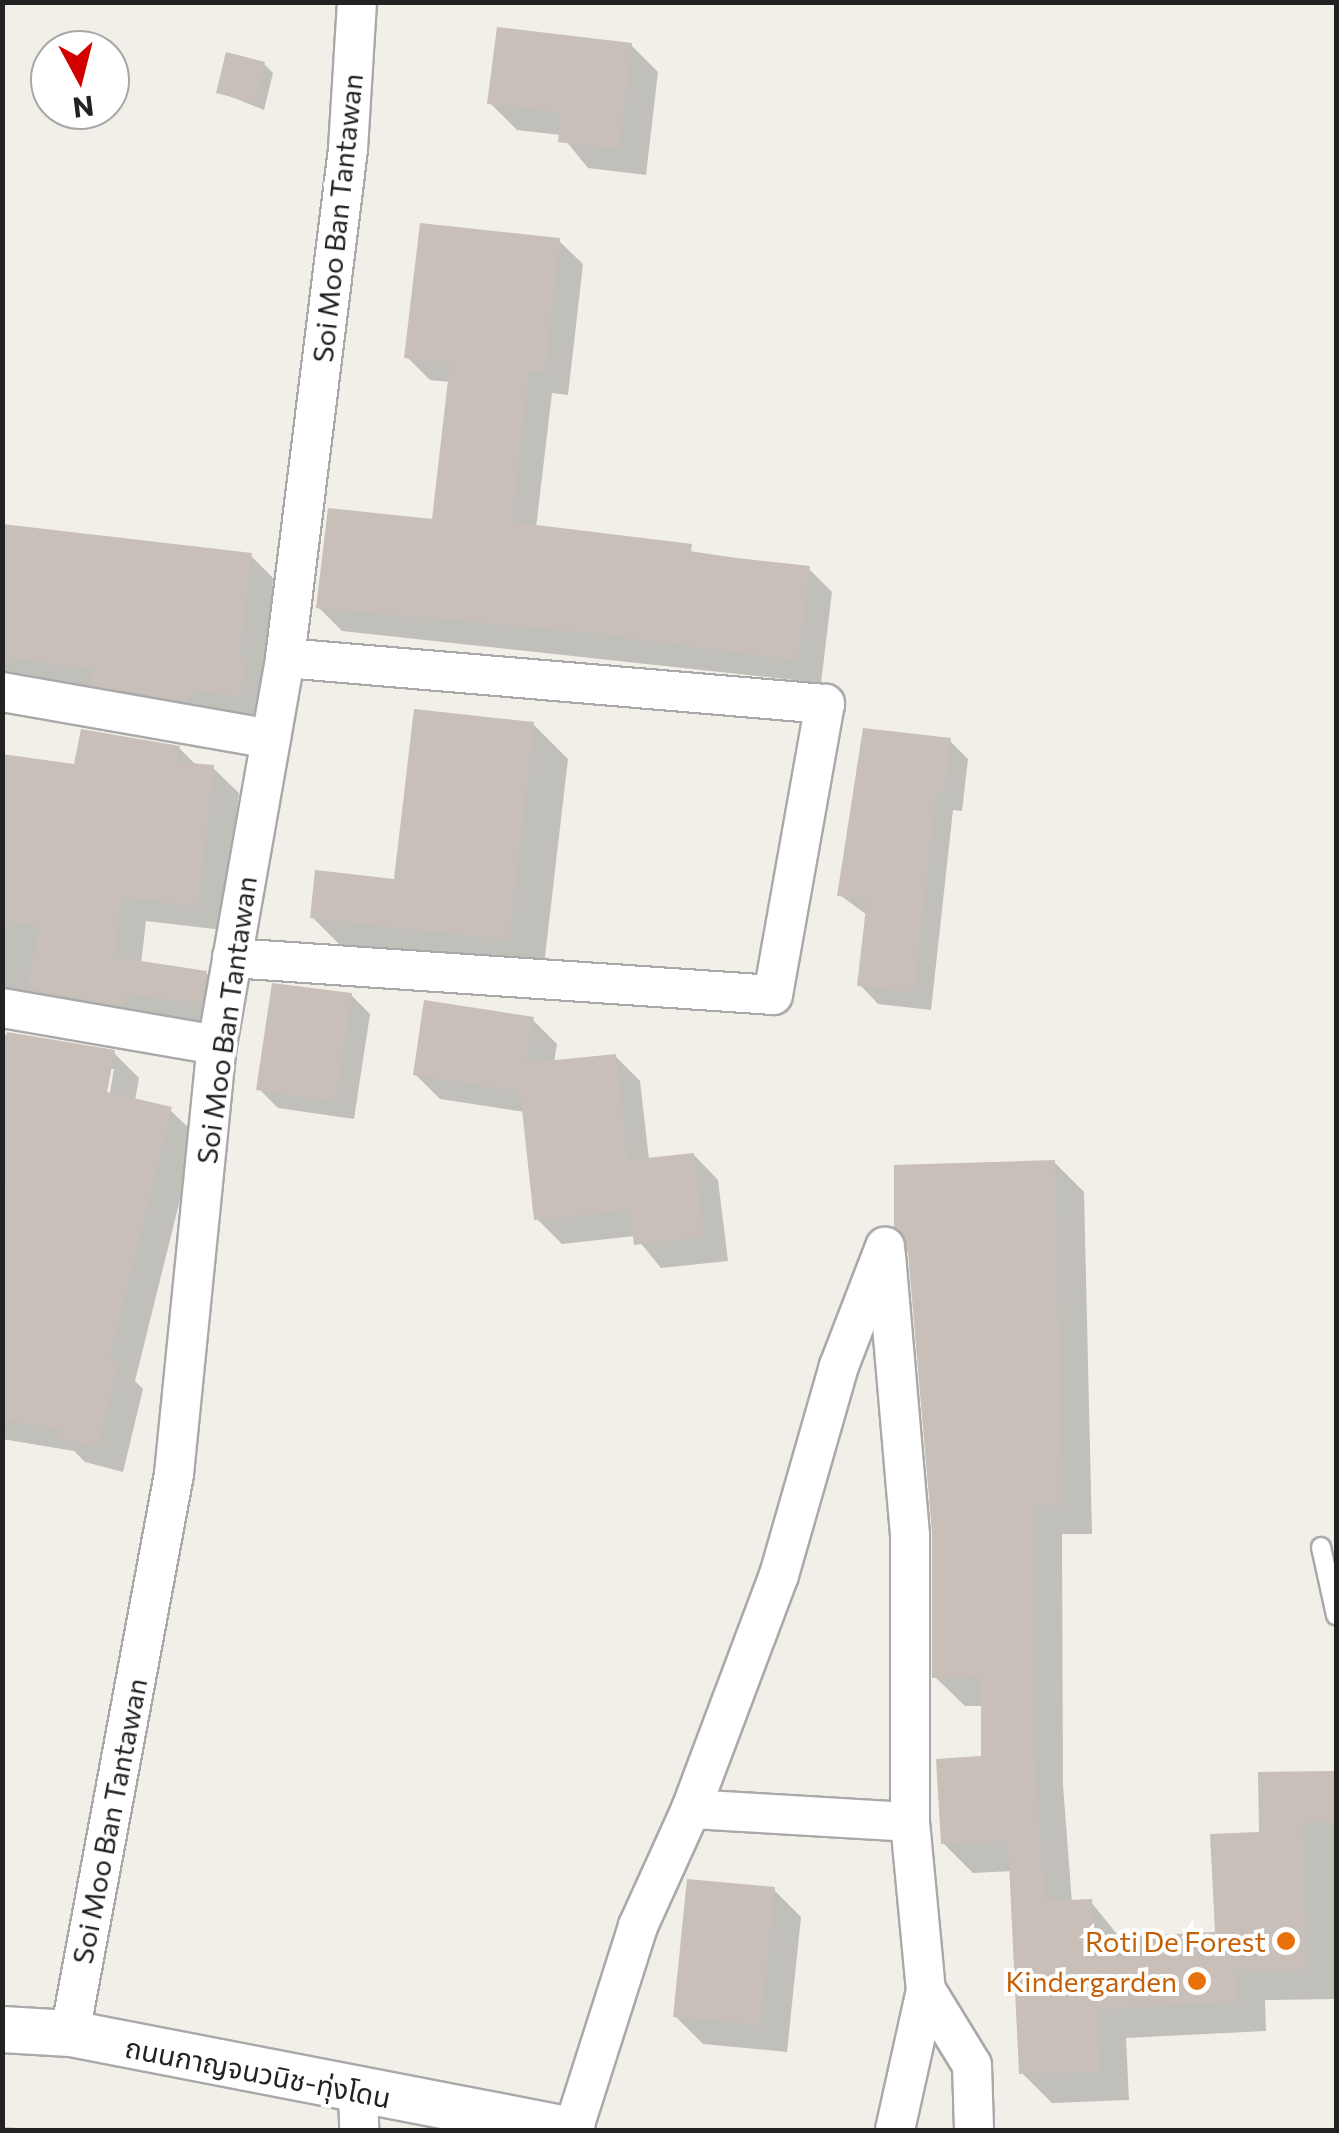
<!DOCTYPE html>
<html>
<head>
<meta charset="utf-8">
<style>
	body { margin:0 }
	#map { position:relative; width:1339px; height:2133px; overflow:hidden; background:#f2efe9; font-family:Commissioner,"Noto Sans Thai",sans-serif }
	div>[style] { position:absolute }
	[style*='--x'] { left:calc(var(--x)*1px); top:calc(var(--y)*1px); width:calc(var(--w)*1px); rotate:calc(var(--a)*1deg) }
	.shadow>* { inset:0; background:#0003 }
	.building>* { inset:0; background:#c7bfb8 }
	.roads { filter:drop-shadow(2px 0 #a9a9a9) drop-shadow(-2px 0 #a9a9a9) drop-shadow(0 2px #a9a9a9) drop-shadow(0 -2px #a9a9a9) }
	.service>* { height:18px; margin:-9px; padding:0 9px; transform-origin:9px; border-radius:9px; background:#fff }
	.minor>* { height:38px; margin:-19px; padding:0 19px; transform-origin:19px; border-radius:19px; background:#fff }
	.tertiary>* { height:45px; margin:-22.5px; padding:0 22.5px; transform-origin:22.5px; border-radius:22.5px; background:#fff }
	.dots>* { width:28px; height:28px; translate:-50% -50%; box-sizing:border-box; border:5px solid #fff; border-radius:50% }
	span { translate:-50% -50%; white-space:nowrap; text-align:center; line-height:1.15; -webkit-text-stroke:8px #fff; paint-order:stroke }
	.street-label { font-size:28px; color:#222 }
	.food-label { font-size:28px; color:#c56008 }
	.right { translate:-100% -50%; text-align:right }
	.frame { position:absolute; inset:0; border:5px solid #222; pointer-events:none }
	.north { position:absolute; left:30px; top:30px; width:100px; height:100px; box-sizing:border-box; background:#fff; border:2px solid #a7a7a7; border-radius:50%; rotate:173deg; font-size:28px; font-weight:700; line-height:40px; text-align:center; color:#222 }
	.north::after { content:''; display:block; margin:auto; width:35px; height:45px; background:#d40000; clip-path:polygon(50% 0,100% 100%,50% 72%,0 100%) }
</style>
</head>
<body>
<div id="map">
	<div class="shadow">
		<i style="clip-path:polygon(631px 45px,658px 72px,646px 175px,588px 168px,561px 135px,517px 130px,490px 103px)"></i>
		<i style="clip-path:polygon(264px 64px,273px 73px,264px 110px,219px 92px)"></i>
		<i style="clip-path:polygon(559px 241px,583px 264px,568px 395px,552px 393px,536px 528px,809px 569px,832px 592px,821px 683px,342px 631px,318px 607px,434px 522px,450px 382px,430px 380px,407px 357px)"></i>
		<i style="clip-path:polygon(2px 527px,250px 555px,273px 578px,264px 718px,116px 707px,97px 688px,2px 675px)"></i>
		<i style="clip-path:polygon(533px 724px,568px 759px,543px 974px,347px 952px,312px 917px,396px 882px)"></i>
		<i style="clip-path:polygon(949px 740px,968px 759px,962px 811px,953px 810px,931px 1010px,878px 1004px,860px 985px,867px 915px,840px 895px)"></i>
		<i style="clip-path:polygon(evenodd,179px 748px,197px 766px,213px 768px,239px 793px,223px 930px,146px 921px,141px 964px,206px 973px,232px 999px,227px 1028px,11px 1018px,4px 1034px,114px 1053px,139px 1078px,135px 1101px,170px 1110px,196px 1135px,135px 1381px,143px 1389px,123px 1472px,85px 1462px,74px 1451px,2px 1439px,2px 756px,76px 767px,179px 748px,109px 1069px,114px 1069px,108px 1104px,103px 1103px,109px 1069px)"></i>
		<i style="clip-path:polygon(351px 995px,370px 1014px,354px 1119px,278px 1108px,259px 1089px)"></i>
		<i style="clip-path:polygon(532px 1019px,557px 1044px,554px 1063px,615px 1056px,640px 1081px,649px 1160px,694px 1155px,718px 1180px,728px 1261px,661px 1268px,635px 1236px,562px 1244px,537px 1219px,525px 1112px,440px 1099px,415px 1074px)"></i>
		<i style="clip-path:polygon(1054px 1162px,1084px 1192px,1092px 1534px,1062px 1534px,1063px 1785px,1072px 1903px,1091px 1902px,1121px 1939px,1217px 1935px,1262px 1834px,1261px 1774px,1336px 1773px,1336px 1851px,1335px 1999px,1265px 2000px,1266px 2031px,1126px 2038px,1129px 2100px,1052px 2103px,1022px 2073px,1012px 1871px,973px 1873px,943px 1843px,984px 1759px,983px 1706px,965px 1706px,935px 1677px)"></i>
		<i style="clip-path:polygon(773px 1889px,801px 1917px,787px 2052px,703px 2044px,676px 2017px)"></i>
		<i style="clip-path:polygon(2px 2127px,55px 2130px,2px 2130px)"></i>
	</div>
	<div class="building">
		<i style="clip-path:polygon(497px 27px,632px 43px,619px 149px,558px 142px,561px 112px,487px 104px)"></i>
		<i style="clip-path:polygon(226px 52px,265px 62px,255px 103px,216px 93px)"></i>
		<i style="clip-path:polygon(420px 223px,560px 238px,545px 373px,529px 371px,512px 522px,692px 544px,691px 553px,810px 566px,798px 661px,594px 633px,316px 608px,328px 508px,432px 519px,450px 363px,404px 358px)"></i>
		<i style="clip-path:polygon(2px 524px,252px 553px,239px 657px,246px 658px,241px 696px,192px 690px,189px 702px,90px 685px,93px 669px,2px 657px)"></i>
		<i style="clip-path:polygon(414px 709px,534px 722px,509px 940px,310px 918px,315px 870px,394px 879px)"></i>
		<i style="clip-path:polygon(863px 728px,951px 738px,944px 794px,936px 793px,914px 992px,857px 986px,867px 899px,837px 896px)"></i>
		<i style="clip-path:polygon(81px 729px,180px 746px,177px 762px,214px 765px,198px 906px,121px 897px,114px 957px,207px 971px,202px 1003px,125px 994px,123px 1006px,27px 989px,40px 926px,2px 922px,2px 754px,74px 764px)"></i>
		<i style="clip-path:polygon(272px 983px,352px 993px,336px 1102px,256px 1090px)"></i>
		<i style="clip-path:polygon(424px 1000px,534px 1017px,526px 1063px,616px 1054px,628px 1160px,694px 1153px,704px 1237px,634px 1245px,630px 1210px,534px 1220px,520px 1091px,413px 1075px)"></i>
		<i style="clip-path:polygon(7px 1032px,115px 1050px,107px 1092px,172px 1107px,109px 1359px,119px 1361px,98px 1448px,57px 1437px,59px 1429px,2px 1419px)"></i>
		<i style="clip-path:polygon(1055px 1160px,1063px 1505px,1033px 1505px,1034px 1754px,1045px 1901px,1092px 1899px,1094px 1938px,1215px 1932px,1210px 1834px,1259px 1832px,1258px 1772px,1336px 1771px,1336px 1821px,1303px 1822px,1306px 1970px,1236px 1971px,1238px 2002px,1097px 2009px,1100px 2071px,1019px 2074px,1008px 1841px,941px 1844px,936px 1759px,981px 1756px,981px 1677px,932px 1678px,932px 1533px,908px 1253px,894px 1227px,894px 1165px)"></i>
		<i style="clip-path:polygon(687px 1879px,775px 1887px,760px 2025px,673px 2017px)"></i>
	</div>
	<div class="roads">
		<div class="service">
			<i style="--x:1321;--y:1547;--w:70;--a:77.6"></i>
		</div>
		<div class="minor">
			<i style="--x:2;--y:692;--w:273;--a:9.9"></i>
			<i style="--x:232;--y:958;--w:542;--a:3.91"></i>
			<i style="--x:773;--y:995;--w:296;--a:-79.9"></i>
			<i style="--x:825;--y:704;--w:542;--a:-175.13"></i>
			<i style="--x:2;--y:1008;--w:218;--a:9.8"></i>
			<i style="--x:886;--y:1255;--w:281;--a:85.1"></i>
			<i style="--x:910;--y:1535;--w:287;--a:90"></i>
			<i style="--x:691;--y:1809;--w:219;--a:3.4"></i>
			<i style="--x:910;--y:1822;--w:169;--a:84.6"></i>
			<i style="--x:926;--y:1990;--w:143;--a:102.5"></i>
			<i style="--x:926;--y:1990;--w:88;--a:58.5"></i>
			<i style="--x:972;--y:2065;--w:65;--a:88.2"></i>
			<i style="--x:70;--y:2033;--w:569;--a:-79.46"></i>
			<i style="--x:174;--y:1474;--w:431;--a:-84.3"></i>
			<i style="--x:217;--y:1045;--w:393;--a:-80"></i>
			<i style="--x:285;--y:658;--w:513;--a:-82.94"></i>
			<i style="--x:348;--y:149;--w:147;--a:-86.5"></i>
			<i style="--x:358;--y:2093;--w:37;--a:88"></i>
			<i style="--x:573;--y:2130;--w:214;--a:-72.3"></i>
			<i style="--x:638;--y:1926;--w:128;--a:-65.6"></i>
			<i style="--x:691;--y:1809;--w:250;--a:-69.4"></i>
			<i style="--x:779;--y:1575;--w:217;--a:-74"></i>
			<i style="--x:839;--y:1366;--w:128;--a:-68.9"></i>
		</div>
		<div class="tertiary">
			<i style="--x:2;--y:2029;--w:68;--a:3.4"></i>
			<i style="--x:70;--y:2033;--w:511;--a:10.94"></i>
		</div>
	</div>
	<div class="dots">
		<i style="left:1286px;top:1941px;background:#e8710a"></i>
		<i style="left:1197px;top:1981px;background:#e8710a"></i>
	</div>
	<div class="street-label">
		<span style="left:337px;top:218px;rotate:-84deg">Soi Moo Ban Tantawan</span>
		<span style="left:226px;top:1020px;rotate:-82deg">Soi Moo Ban Tantawan</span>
		<span style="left:109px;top:1821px;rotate:-79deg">Soi Moo Ban Tantawan</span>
		<span style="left:258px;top:2072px;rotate:11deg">ถนนกาญจนวนิช-ทุ่งโดน</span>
	</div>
	<div class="food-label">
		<span class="right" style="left:1266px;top:1941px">Roti De Forest</span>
		<span class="right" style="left:1177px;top:1981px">Kindergarden</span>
	</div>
	<div class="frame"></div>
	<div class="north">N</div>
</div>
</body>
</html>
